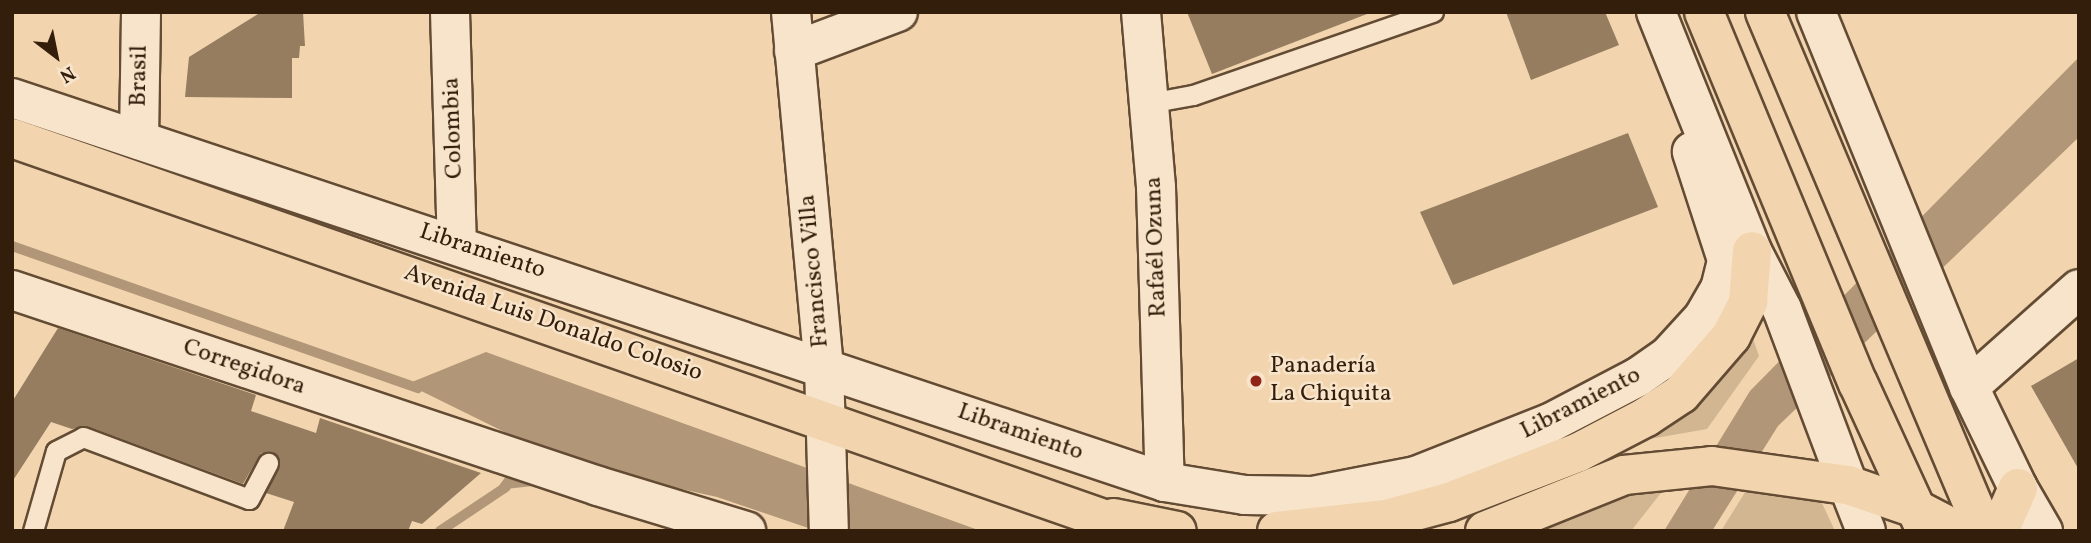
<!DOCTYPE html>
<html>
<head>
<meta charset="utf-8">
<style>
	body { margin:0 }
	#map { position:relative; width:2091px; height:543px; overflow:hidden; background:#f2d5ae; font-family:Vollkorn,serif }
	div>[style] { position:absolute }
	[style*='--x'] { left:calc(var(--x)*1px); top:calc(var(--y)*1px); width:calc(var(--w)*1px); rotate:calc(var(--a)*1deg) }
	.green>* { inset:0; background:#d2b692 }
	.water>* { inset:0; background:#b19677 }
	.stream>* { height:10px; margin:-5px; padding:0 5px; transform-origin:5px; border-radius:5px; background:#b19677 }
	.building>* { inset:0; background:#967d60 }
	.roads { filter:drop-shadow(2px 0 #634b34) drop-shadow(-2px 0 #634b34) drop-shadow(0 2px #634b34) drop-shadow(0 -2px #634b34) }
	.service>* { height:19px; margin:-9.5px; padding:0 9.5px; transform-origin:9.5px; border-radius:9.5px; background:#f7e4ca }
	.minor>* { height:38px; margin:-19px; padding:0 19px; transform-origin:19px; border-radius:19px; background:#f7e4ca }
	.tertiary>* { height:38px; margin:-19px; padding:0 19px; transform-origin:19px; border-radius:19px; background:#f7e4ca }
	.secondary>* { height:38px; margin:-19px; padding:0 19px; transform-origin:19px; border-radius:19px; background:#f7e4ca }
	.primary>* { height:38px; margin:-19px; padding:0 19px; transform-origin:19px; border-radius:19px; background:#f2d5ae }
	.trunk>* { height:38px; margin:-19px; padding:0 19px; transform-origin:19px; border-radius:19px; background:#f2d5ae }
	.dots>* { width:19px; height:19px; translate:-50% -50%; box-sizing:border-box; border:4px solid #f7e4ca; border-radius:50% }
	span { translate:-50% -50%; white-space:nowrap; text-align:center; line-height:1.15; -webkit-text-stroke:5px #f7e4ca; paint-order:stroke }
	.street-label { font-size:24px; color:#331d0b }
	.poi-label { font-size:24px; color:#331d0b }
	.left { translate:0 -50%; text-align:left }
	.frame { position:absolute; inset:0; border:14px solid #331d0b; pointer-events:none }
	.north { position:absolute; left:21px; top:21px; width:70px; height:70px; -webkit-text-stroke:5px #f7e4ca; paint-order:stroke; rotate:148deg; font-size:19px; font-weight:700; line-height:28px; text-align:center; color:#331d0b }
	.north::after { content:''; display:block; margin:auto; width:24px; height:32px; background:#331d0b; clip-path:polygon(50% 0,100% 100%,50% 72%,0 100%) }
</style>
</head>
<body>
<div id="map">
	<div class="green">
		<i style="clip-path:polygon(1750px 330px,1759px 356px,1707px 429px,1627px 443px)"></i>
		<i style="clip-path:polygon(1668px 484px,1631px 531px,1528px 531px,1579px 504px)"></i>
		<i style="clip-path:polygon(1747px 489px,1821px 501px,1835px 531px,1721px 531px)"></i>
	</div>
	<div class="water">
		<i style="clip-path:polygon(2079px 57px,2079px 137px,1778px 426px,1712px 531px,1664px 531px,1750px 391px)"></i>
		<i style="clip-path:polygon(486px 352px,981px 531px,817px 531px,717px 497px,623px 476px,496px 490px,529px 444px,407px 384px)"></i>
	</div>
	<div class="stream">
		<i style="--x:12;--y:246;--w:430;--a:19.3"></i>
		<i style="--x:440;--y:531;--w:79;--a:-33.7"></i>
	</div>
	<div class="building">
		<i style="clip-path:polygon(261px 12px,303px 12px,305px 46px,300px 46px,299px 58px,292px 58px,292px 98px,185px 97px,189px 57px)"></i>
		<i style="clip-path:polygon(1187px 12px,1366px 12px,1367px 14px,1212px 74px)"></i>
		<i style="clip-path:polygon(1506px 12px,1605px 12px,1619px 45px,1531px 80px)"></i>
		<i style="clip-path:polygon(1628px 133px,1658px 207px,1453px 285px,1420px 212px)"></i>
		<i style="clip-path:polygon(58px 328px,256px 395px,251px 411px,316px 433px,320px 418px,481px 473px,422px 524px,412px 521px,408px 531px,283px 531px,294px 502px,266px 493px,280px 463px,273px 452px,261px 453px,243px 484px,87px 426px,72px 429px,51px 422px,12px 482px,12px 402px)"></i>
		<i style="clip-path:polygon(2079px 358px,2079px 470px,2031px 386px)"></i>
	</div>
	<div class="roads">
		<div class="service">
			<i style="--x:1149;--y:103;--w:45;--a:-10.3"></i>
			<i style="--x:1193;--y:95;--w:254;--a:-19.1"></i>
			<i style="--x:33;--y:531;--w:83;--a:-74"></i>
			<i style="--x:56;--y:451;--w:30;--a:-27"></i>
			<i style="--x:83;--y:437;--w:177;--a:20.5"></i>
			<i style="--x:249;--y:499;--w:41;--a:-62.2"></i>
		</div>
		<div class="minor">
			<i style="--x:450;--y:12;--w:231;--a:88.3"></i>
			<i style="--x:1141;--y:12;--w:176;--a:85.1"></i>
			<i style="--x:1156;--y:187;--w:295;--a:88.3"></i>
			<i style="--x:794;--y:51;--w:111;--a:-20.6"></i>
			<i style="--x:12;--y:98;--w:1215;--a:18.42"></i>
			<i style="--x:1165;--y:482;--w:81;--a:9.2"></i>
			<i style="--x:1245;--y:495;--w:68;--a:0.8"></i>
			<i style="--x:1313;--y:496;--w:105;--a:-11"></i>
			<i style="--x:1416;--y:476;--w:144;--a:-21.6"></i>
			<i style="--x:1550;--y:423;--w:99;--a:-27.6"></i>
			<i style="--x:1638;--y:377;--w:38;--a:-35"></i>
			<i style="--x:1669;--y:355;--w:50;--a:-47.4"></i>
			<i style="--x:1703;--y:318;--w:34;--a:-60"></i>
			<i style="--x:1720;--y:289;--w:30;--a:-76"></i>
			<i style="--x:1727;--y:260;--w:114;--a:-108"></i>
			<i style="--x:139;--y:140;--w:128;--a:-89.1"></i>
			<i style="--x:12;--y:290;--w:618;--a:18.49"></i>
			<i style="--x:598;--y:486;--w:155;--a:16.9"></i>
			<i style="--x:1969;--y:387;--w:147;--a:-41.7"></i>
		</div>
		<div class="tertiary">
			<i style="--x:791;--y:12;--w:357;--a:84.7"></i>
			<i style="--x:824;--y:367;--w:164;--a:88.3"></i>
			<i style="--x:1656;--y:12;--w:258;--a:68.1"></i>
			<i style="--x:1752;--y:251;--w:65;--a:62.7"></i>
			<i style="--x:1782;--y:309;--w:188;--a:69.4"></i>
			<i style="--x:1816;--y:12;--w:405;--a:67.8"></i>
			<i style="--x:1969;--y:387;--w:112;--a:64.1"></i>
		</div>
		<div class="secondary">
			<i style="--x:1848;--y:485;--w:49;--a:68.6"></i>
			<i style="--x:2018;--y:488;--w:50;--a:59.8"></i>
		</div>
		<div class="primary">
			<i style="--x:12;--y:138;--w:1193;--a:19.24"></i>
			<i style="--x:1114;--y:518;--w:64;--a:11.7"></i>
			<i style="--x:1277;--y:531;--w:110;--a:-6.3"></i>
			<i style="--x:1386;--y:519;--w:65;--a:-15.1"></i>
			<i style="--x:1449;--y:502;--w:139;--a:-21"></i>
			<i style="--x:1579;--y:452;--w:76;--a:-27.6"></i>
			<i style="--x:1646;--y:417;--w:42;--a:-33.3"></i>
			<i style="--x:1681;--y:394;--w:77;--a:-49.2"></i>
			<i style="--x:1731;--y:336;--w:38;--a:-63"></i>
			<i style="--x:1748;--y:302;--w:51;--a:-85.5"></i>
			<i style="--x:1485;--y:531;--w:150;--a:-21.9"></i>
			<i style="--x:1624;--y:475;--w:88;--a:-5.8"></i>
			<i style="--x:1712;--y:466;--w:137;--a:8"></i>
			<i style="--x:1848;--y:485;--w:68;--a:19"></i>
			<i style="--x:1912;--y:507;--w:52;--a:27.6"></i>
			<i style="--x:1999;--y:531;--w:47;--a:-66.2"></i>
		</div>
		<div class="trunk">
			<i style="--x:1704;--y:12;--w:402;--a:67.5"></i>
			<i style="--x:1858;--y:383;--w:163;--a:65.3"></i>
			<i style="--x:1765;--y:12;--w:563;--a:67.12"></i>
		</div>
	</div>
	<div class="dots">
		<i style="left:1256px;top:381px;background:#8f2418"></i>
	</div>
	<div class="street-label">
		<span style="left:140px;top:76px;rotate:-89deg">Brasil</span>
		<span style="left:454px;top:128px;rotate:-92deg">Colombia</span>
		<span style="left:1157px;top:247px;rotate:-92deg">Rafaél Ozuna</span>
		<span style="left:482px;top:252px;rotate:18deg">Libramiento</span>
		<span style="left:815px;top:271px;rotate:-95deg">Francisco Villa</span>
		<span style="left:553px;top:324px;rotate:19deg">Avenida Luis Donaldo Colosio</span>
		<span style="left:244px;top:368px;rotate:19deg">Corregidora</span>
		<span style="left:1581px;top:404px;rotate:-27deg">Libramiento</span>
		<span style="left:1020px;top:433px;rotate:19deg">Libramiento</span>
	</div>
	<div class="poi-label">
		<span class="left" style="left:1270px;top:381px">Panadería<br>La Chiquita</span>
	</div>
	<div class="frame"></div>
	<div class="north">N</div>
</div>
</body>
</html>
